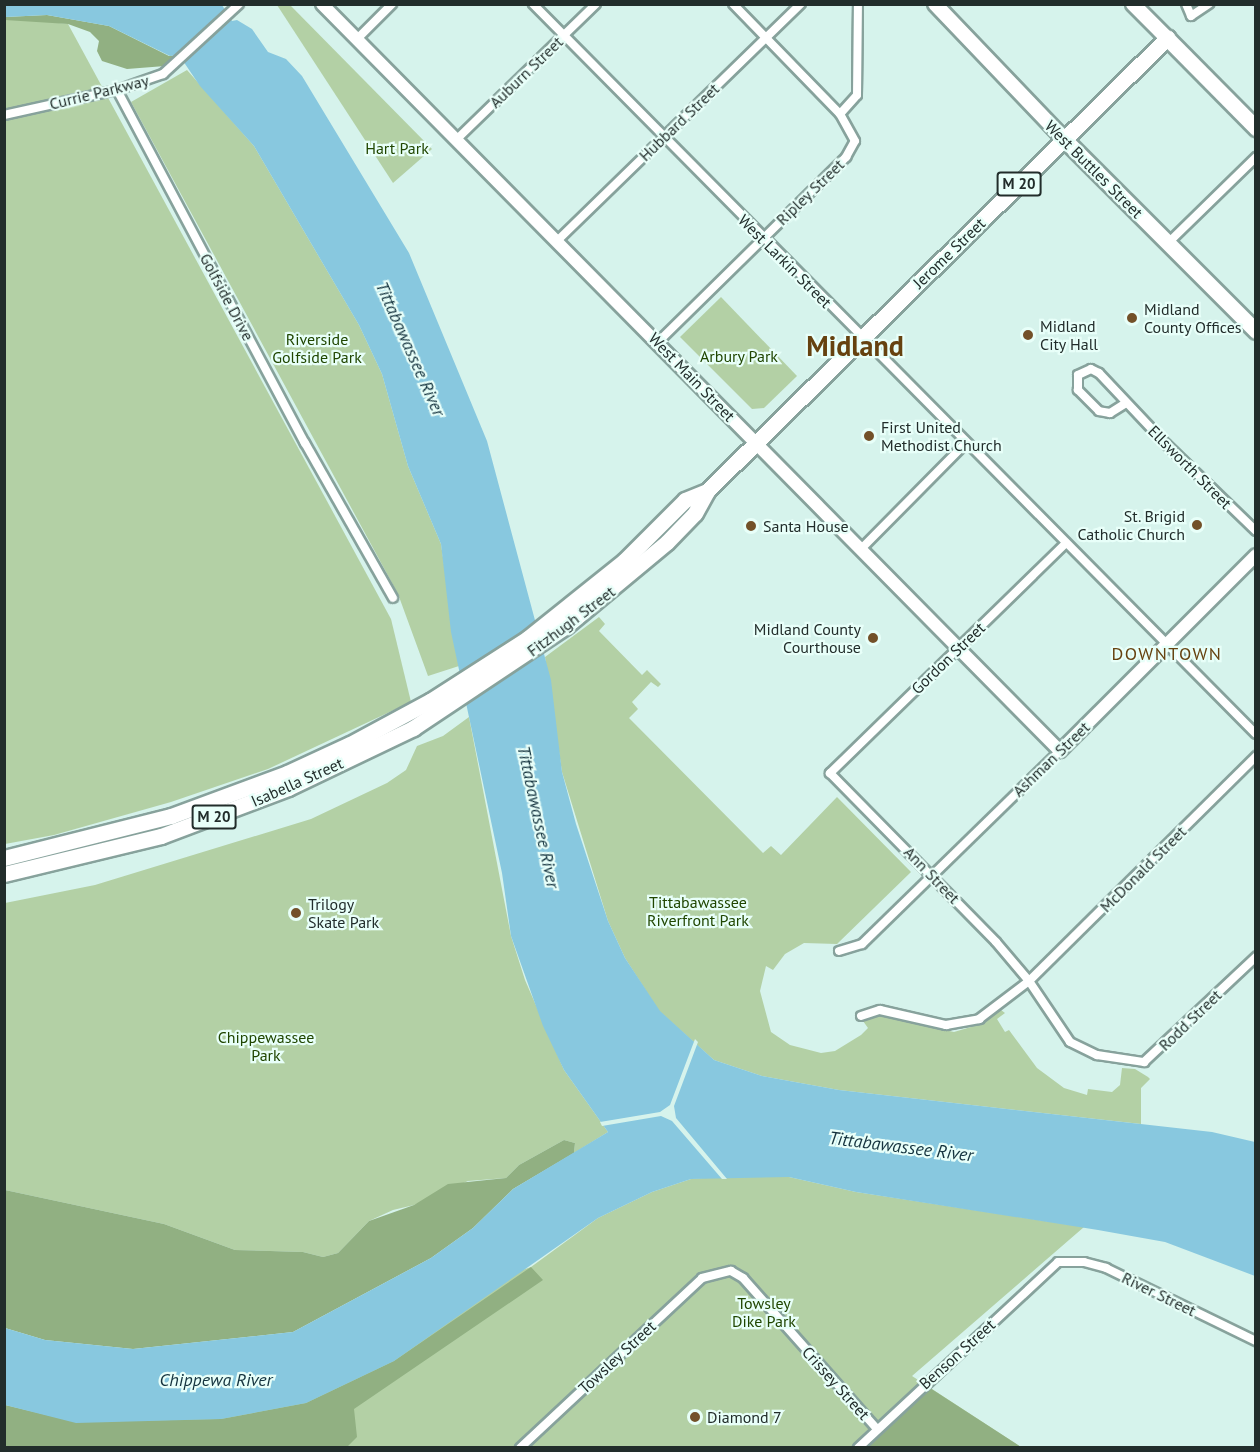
<!DOCTYPE html>
<html>
<head>
<meta charset="utf-8">
<style>
	body { margin:0 }
	#map { position:relative; width:1260px; height:1452px; overflow:hidden; background:#d6f3ec; font-family:"PT Sans",sans-serif }
	div>[style] { position:absolute }
	[style*='--x'] { left:calc(var(--x)*1px); top:calc(var(--y)*1px); width:calc(var(--w)*1px); rotate:calc(var(--a)*1deg) }
	.green>* { inset:0; background:#b3d0a5 }
	.forest>* { inset:0; background:#91b082 }
	.water>* { inset:0; background:#88c8df }
	.pier>* { inset:0; background:#d6f3ec }
	.roads { filter:drop-shadow(2px 0 #87a29c) drop-shadow(-2px 0 #87a29c) drop-shadow(0 2px #87a29c) drop-shadow(0 -2px #87a29c) }
	.street>* { height:8px; margin:-4px; padding:0 4px; transform-origin:4px; border-radius:4px; background:#fff }
	.secondary>* { height:12px; margin:-6px; padding:0 6px; transform-origin:6px; border-radius:6px; background:#fff }
	.primary>* { height:14px; margin:-7px; padding:0 7px; transform-origin:7px; border-radius:7px; background:#fff }
	.highway>* { height:15px; margin:-7.5px; padding:0 7.5px; transform-origin:7.5px; border-radius:7.5px; background:#fff }
	.dots>* { width:16px; height:16px; translate:-50% -50%; box-sizing:border-box; border:3px solid #e8fff9; border-radius:50% }
	span { translate:-50% -50%; white-space:nowrap; text-align:center; line-height:1.15; -webkit-text-stroke:4.5px #e8fff9; paint-order:stroke }
	.shield-label span { padding:2px 4px; background:#e8fff9; border:2px solid; border-radius:4px; -webkit-text-stroke-width:0 }
	.shield-label { font-size:15px; color:#222d2b; font-weight:700 }
	.street-label { font-size:16px; color:#222d2b }
	.park-label { font-size:16px; color:#204600 }
	.poi-label { font-size:16px; color:#222d2b }
	.left { translate:0 -50%; text-align:left }
	.right { translate:-100% -50%; text-align:right }
	.water-label { font-size:18px; color:#15343f; font-style:italic }
	.neighbourhood-label { font-size:18px; color:#664210; letter-spacing:1.5px }
	.town-label { font-size:28px; color:#664210; font-weight:700 }
	.frame { position:absolute; inset:0; border:6px solid #222d2b; pointer-events:none }
</style>
</head>
<body>
<div id="map">
	<div class="green">
		<i style="clip-path:polygon(277px 5px,290px 5px,432px 149px,393px 183px)"></i>
		<i style="clip-path:polygon(21px 19px,68px 24px,391px 619px,411px 702px,268px 769px,171px 802px,54px 835px,5px 844px,4px 20px)"></i>
		<i style="clip-path:polygon(187px 70px,254px 146px,359px 325px,382px 374px,408px 466px,441px 544px,459px 666px,428px 676px,398px 594px,131px 102px)"></i>
		<i style="clip-path:polygon(721px 297px,797px 376px,764px 408px,752px 409px,680px 337px)"></i>
		<i style="clip-path:polygon(599px 617px,605px 624px,599px 631px,642px 675px,647px 670px,661px 684px,658px 687px,651px 682px,632px 702px,638px 709px,629px 718px,763px 853px,771px 846px,781px 855px,837px 797px,911px 872px,837px 944px,804px 943px,785px 954px,773px 970px,766px 966px,760px 991px,771px 1032px,790px 1045px,821px 1053px,835px 1051px,861px 1035px,868px 1028px,863px 1021px,871px 1014px,954px 1032px,981px 1024px,1001px 1010px,1005px 1013px,997px 1019px,1005px 1032px,1009px 1030px,1037px 1068px,1064px 1088px,1087px 1095px,1088px 1089px,1112px 1092px,1120px 1085px,1122px 1068px,1135px 1069px,1148px 1077px,1150px 1079px,1141px 1088px,1141px 1124px,839px 1090px,762px 1076px,714px 1060px,659px 1011px,625px 958px,608px 921px,562px 772px,545px 657px)"></i>
		<i style="clip-path:polygon(469px 717px,511px 936px,525px 980px,564px 1070px,608px 1132px,574px 1153px,575px 1143px,564px 1140px,519px 1165px,506px 1178px,468px 1181px,414px 1205px,393px 1210px,369px 1221px,338px 1253px,323px 1257px,303px 1252px,235px 1250px,164px 1224px,5px 1190px,5px 903px,95px 885px,311px 819px,387px 783px,406px 770px,417px 746px,443px 736px)"></i>
		<i style="clip-path:polygon(738px 1175px,789px 1177px,856px 1192px,1084px 1227px,912px 1376px,1021px 1447px,5px 1448px,5px 1405px,76px 1422px,531px 1267px,598px 1218px,652px 1192px,691px 1179px)"></i>
	</div>
	<div class="forest">
		<i style="clip-path:polygon(47px 15px,109px 26px,169px 56px,179px 55px,165px 66px,127px 69px,102px 61px,97px 51px,99px 41px,90px 32px,68px 24px,5px 20px,5px 17px)"></i>
		<i style="clip-path:polygon(564px 1140px,575px 1143px,574px 1153px,513px 1189px,473px 1228px,431px 1258px,293px 1332px,133px 1349px,45px 1340px,5px 1328px,5px 1190px,164px 1224px,235px 1250px,303px 1252px,323px 1257px,338px 1253px,369px 1221px,414px 1205px,448px 1184px,506px 1178px,519px 1165px)"></i>
		<i style="clip-path:polygon(531px 1267px,543px 1280px,354px 1409px,357px 1437px,347px 1447px,5px 1448px,5px 1405px,76px 1422px,221px 1419px,306px 1403px,394px 1361px)"></i>
		<i style="clip-path:polygon(930px 1388px,1021px 1447px,866px 1447px)"></i>
	</div>
	<div class="water">
		<i style="clip-path:polygon(5px 5px,222px 5px,232px 21px,237px 20px,252px 29px,268px 52px,286px 59px,302px 76px,409px 253px,487px 441px,551px 680px,562px 772px,576px 824px,608px 921px,625px 958px,660px 1011px,714px 1060px,762px 1076px,839px 1090px,1212px 1132px,1255px 1142px,1255px 1276px,1165px 1242px,1098px 1230px,856px 1192px,789px 1177px,691px 1179px,652px 1192px,598px 1218px,394px 1361px,306px 1403px,221px 1419px,76px 1423px,5px 1405px,5px 1328px,45px 1340px,133px 1349px,293px 1332px,431px 1258px,473px 1228px,513px 1189px,608px 1132px,564px 1070px,543px 1026px,511px 936px,502px 873px,451px 632px,441px 544px,408px 466px,382px 374px,359px 325px,254px 146px,200px 86px,179px 55px,170px 56px,109px 26px,47px 15px,5px 17px)"></i>
	</div>
	<div class="pier">
		<i style="clip-path:polygon(695px 1039px,698px 1042px,674px 1106px,676px 1118px,727px 1179px,722px 1179px,672px 1121px,661px 1116px,602px 1126px,600px 1122px,660px 1112px,670px 1105px)"></i>
	</div>
	<div class="roads">
		<div class="street">
			<i style="--x:533;--y:4;--w:1027;--a:45.28"></i>
			<i style="--x:1186;--y:4;--w:13;--a:67"></i>
			<i style="--x:1191;--y:16;--w:22;--a:-34"></i>
			<i style="--x:356;--y:40;--w:51;--a:-45"></i>
			<i style="--x:117;--y:90;--w:400;--a:62"></i>
			<i style="--x:305;--y:443;--w:178;--a:60.4"></i>
			<i style="--x:840;--y:114;--w:25;--a:-48"></i>
			<i style="--x:857;--y:95;--w:91;--a:-89.4"></i>
			<i style="--x:4;--y:115;--w:116;--a:-12.5"></i>
			<i style="--x:117;--y:90;--w:49;--a:-19.2"></i>
			<i style="--x:163;--y:74;--w:103;--a:-42.6"></i>
			<i style="--x:456;--y:140;--w:195;--a:-44.2"></i>
			<i style="--x:557;--y:241;--w:340;--a:-44.2"></i>
			<i style="--x:1168;--y:243;--w:123;--a:-44.3"></i>
			<i style="--x:658;--y:342;--w:264;--a:-44.5"></i>
			<i style="--x:846;--y:157;--w:18;--a:-61"></i>
			<i style="--x:855;--y:141;--w:31;--a:-119"></i>
			<i style="--x:840;--y:114;--w:153;--a:-134.2"></i>
			<i style="--x:1126;--y:403;--w:19;--a:148"></i>
			<i style="--x:1110;--y:413;--w:11;--a:-170"></i>
			<i style="--x:1099;--y:411;--w:30;--a:-135"></i>
			<i style="--x:1078;--y:390;--w:15;--a:-90"></i>
			<i style="--x:1078;--y:375;--w:14;--a:-25"></i>
			<i style="--x:1091;--y:369;--w:9;--a:27"></i>
			<i style="--x:1099;--y:373;--w:98;--a:46.7"></i>
			<i style="--x:1166;--y:444;--w:125;--a:44"></i>
			<i style="--x:1066;--y:543;--w:330;--a:135.7"></i>
			<i style="--x:830;--y:773;--w:237;--a:45.5"></i>
			<i style="--x:996;--y:942;--w:51;--a:49.8"></i>
			<i style="--x:1029;--y:981;--w:73;--a:56.1"></i>
			<i style="--x:1070;--y:1042;--w:30;--a:26"></i>
			<i style="--x:1097;--y:1055;--w:48;--a:8.5"></i>
			<i style="--x:1144;--y:1062;--w:154;--a:-43.2"></i>
			<i style="--x:862;--y:548;--w:148;--a:-45.3"></i>
			<i style="--x:839;--y:951;--w:24;--a:-17"></i>
			<i style="--x:862;--y:944;--w:277;--a:-44.3"></i>
			<i style="--x:861;--y:1016;--w:20;--a:-18"></i>
			<i style="--x:880;--y:1010;--w:68;--a:12.8"></i>
			<i style="--x:946;--y:1025;--w:34;--a:-10"></i>
			<i style="--x:979;--y:1019;--w:63;--a:-37.2"></i>
			<i style="--x:1029;--y:981;--w:320;--a:-44.7"></i>
			<i style="--x:520;--y:1448;--w:249;--a:-43"></i>
			<i style="--x:702;--y:1278;--w:30;--a:-14"></i>
			<i style="--x:731;--y:1271;--w:14;--a:30"></i>
			<i style="--x:743;--y:1278;--w:200;--a:48.4"></i>
			<i style="--x:858;--y:1448;--w:273;--a:-42.9"></i>
			<i style="--x:1058;--y:1262;--w:26;--a:0"></i>
			<i style="--x:1084;--y:1262;--w:23;--a:15"></i>
			<i style="--x:1106;--y:1268;--w:167;--a:26"></i>
		</div>
		<div class="secondary">
			<i style="--x:322;--y:4;--w:1050;--a:45.35"></i>
			<i style="--x:1060;--y:751;--w:277;--a:-45"></i>
		</div>
		<div class="primary">
			<i style="--x:935;--y:4;--w:188;--a:46.3"></i>
			<i style="--x:1133;--y:4;--w:48;--a:45"></i>
		</div>
		<div class="highway">
			<i style="--x:1065;--y:140;--w:270;--a:45"></i>
			<i style="--x:4;--y:858;--w:172;--a:-14.1"></i>
			<i style="--x:171;--y:816;--w:124;--a:-20.3"></i>
			<i style="--x:287;--y:773;--w:69;--a:-24.7"></i>
			<i style="--x:350;--y:744;--w:91;--a:-28.3"></i>
			<i style="--x:430;--y:701;--w:117;--a:-32.7"></i>
			<i style="--x:528;--y:638;--w:123;--a:-38.7"></i>
			<i style="--x:624;--y:561;--w:86;--a:-45"></i>
			<i style="--x:685;--y:500;--w:24;--a:-22"></i>
			<i style="--x:4;--y:874;--w:162;--a:-13.6"></i>
			<i style="--x:161;--y:836;--w:136;--a:-20.7"></i>
			<i style="--x:288;--y:788;--w:139;--a:-25.6"></i>
			<i style="--x:413;--y:728;--w:184;--a:-33.7"></i>
			<i style="--x:566;--y:626;--w:131;--a:-39.7"></i>
			<i style="--x:667;--y:542;--w:40;--a:-46"></i>
			<i style="--x:695;--y:513;--w:25;--a:-61"></i>
			<i style="--x:707;--y:491;--w:646;--a:-44.56"></i>
			<i style="--x:1167;--y:38;--w:127;--a:45.3"></i>
		</div>
	</div>
	<div class="dots">
		<i style="left:1132px;top:318px;background:#735129"></i>
		<i style="left:1028px;top:335px;background:#735129"></i>
		<i style="left:869px;top:436px;background:#735129"></i>
		<i style="left:1197px;top:525px;background:#735129"></i>
		<i style="left:751px;top:526px;background:#735129"></i>
		<i style="left:873px;top:638px;background:#735129"></i>
		<i style="left:296px;top:913px;background:#735129"></i>
		<i style="left:695px;top:1417px;background:#735129"></i>
	</div>
	<div class="shield-label">
		<span style="left:1019px;top:184px">M 20</span>
		<span style="left:214px;top:817px">M 20</span>
	</div>
	<div class="street-label">
		<span style="left:526px;top:72px;rotate:-44deg">Auburn Street</span>
		<span style="left:99px;top:92px;rotate:-14deg">Currie Parkway</span>
		<span style="left:679px;top:122px;rotate:-44deg">Hubbard Street</span>
		<span style="left:1094px;top:169px;rotate:45deg">West Buttles Street</span>
		<span style="left:810px;top:192px;rotate:-44deg">Ripley Street</span>
		<span style="left:949px;top:253px;rotate:-44deg">Jerome Street</span>
		<span style="left:785px;top:261px;rotate:45deg">West Larkin Street</span>
		<span style="left:227px;top:297px;rotate:62deg">Golfside Drive</span>
		<span style="left:692px;top:377px;rotate:46deg">West Main Street</span>
		<span style="left:1190px;top:467px;rotate:45deg">Ellsworth Street</span>
		<span style="left:571px;top:621px;rotate:-37deg">Fitzhugh Street</span>
		<span style="left:948px;top:658px;rotate:-44deg">Gordon Street</span>
		<span style="left:1051px;top:759px;rotate:-44deg">Ashman Street</span>
		<span style="left:297px;top:782px;rotate:-24deg">Isabella Street</span>
		<span style="left:1143px;top:869px;rotate:-45deg">McDonald Street</span>
		<span style="left:932px;top:875px;rotate:46deg">Ann Street</span>
		<span style="left:1190px;top:1020px;rotate:-44deg">Rodd Street</span>
		<span style="left:1159px;top:1294px;rotate:26deg">River Street</span>
		<span style="left:957px;top:1354px;rotate:-42deg">Benson Street</span>
		<span style="left:617px;top:1357px;rotate:-43deg">Towsley Street</span>
		<span style="left:836px;top:1383px;rotate:48deg">Crissey Street</span>
	</div>
	<div class="park-label">
		<span style="left:397px;top:148px">Hart Park</span>
		<span style="left:317px;top:348px">Riverside<br>Golfside Park</span>
		<span style="left:739px;top:356px">Arbury Park</span>
		<span style="left:698px;top:911px">Tittabawassee<br>Riverfront Park</span>
		<span style="left:266px;top:1046px">Chippewassee<br>Park</span>
		<span style="left:764px;top:1312px">Towsley<br>Dike Park</span>
	</div>
	<div class="poi-label">
		<span class="left" style="left:1144px;top:318px">Midland<br>County Offices</span>
		<span class="left" style="left:1040px;top:335px">Midland<br>City Hall</span>
		<span class="left" style="left:881px;top:436px">First United<br>Methodist Church</span>
		<span class="right" style="left:1185px;top:525px">St. Brigid<br>Catholic Church</span>
		<span class="left" style="left:763px;top:526px">Santa House</span>
		<span class="right" style="left:861px;top:638px">Midland County<br>Courthouse</span>
		<span class="left" style="left:308px;top:913px">Trilogy<br>Skate Park</span>
		<span class="left" style="left:707px;top:1417px">Diamond 7</span>
	</div>
	<div class="water-label">
		<span style="left:410px;top:349px;rotate:66deg">Tittabawassee River</span>
		<span style="left:538px;top:817px;rotate:78deg">Tittabawassee River</span>
		<span style="left:901px;top:1147px;rotate:7deg">Tittabawassee River</span>
		<span style="left:216px;top:1380px">Chippewa River</span>
	</div>
	<div class="neighbourhood-label">
		<span style="left:1167px;top:654px">DOWNTOWN</span>
	</div>
	<div class="town-label">
		<span style="left:855px;top:346px">Midland</span>
	</div>
	<div class="frame"></div>
</div>
</body>
</html>
